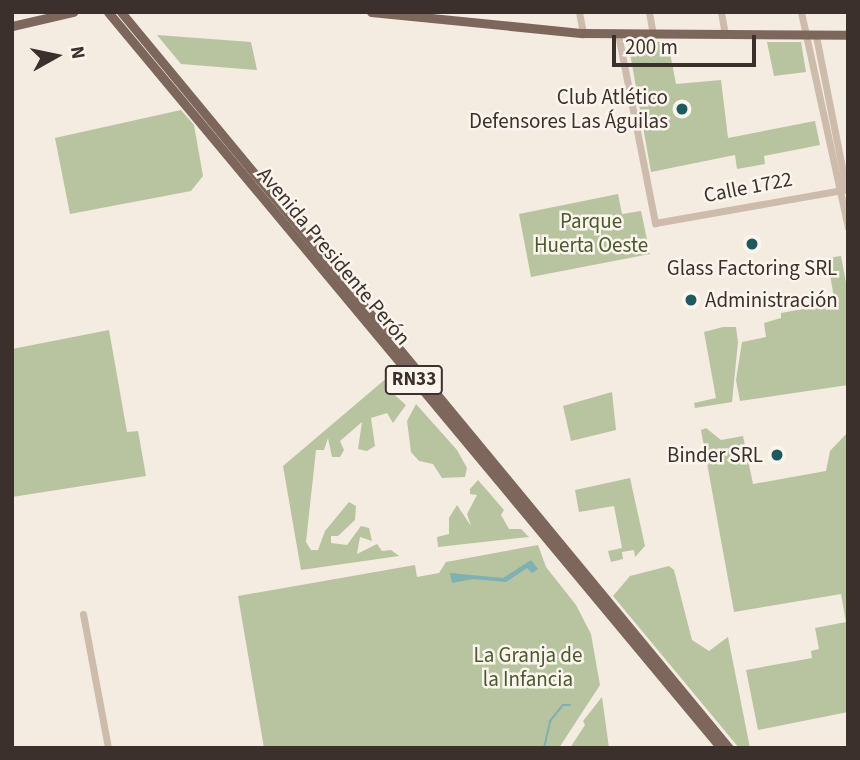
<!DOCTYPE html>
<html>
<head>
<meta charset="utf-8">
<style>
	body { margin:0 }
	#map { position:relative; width:860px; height:760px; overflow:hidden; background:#f4ebe1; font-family:"Source Sans 3",sans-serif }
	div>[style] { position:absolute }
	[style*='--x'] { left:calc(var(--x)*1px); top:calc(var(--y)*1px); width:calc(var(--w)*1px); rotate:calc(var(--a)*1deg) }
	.green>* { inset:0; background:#b8c4a0 }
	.water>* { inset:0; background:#7fb0b2 }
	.stream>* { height:2px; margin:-1px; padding:0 1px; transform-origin:1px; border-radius:1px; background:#7fb0b2 }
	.minor>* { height:7px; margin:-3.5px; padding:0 3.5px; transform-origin:3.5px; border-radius:3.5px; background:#cdbbac }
	.major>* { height:9px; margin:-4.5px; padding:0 4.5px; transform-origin:4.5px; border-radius:4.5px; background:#7d675c }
	.dots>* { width:19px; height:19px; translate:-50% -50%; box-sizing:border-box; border:4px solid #fbf5ee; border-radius:50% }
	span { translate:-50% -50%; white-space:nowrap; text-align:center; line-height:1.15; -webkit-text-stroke:5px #fbf5ee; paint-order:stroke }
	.shield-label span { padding:2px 5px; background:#fbf5ee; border:2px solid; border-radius:5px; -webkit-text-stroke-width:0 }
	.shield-label { font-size:19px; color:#3b302b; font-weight:700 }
	.poi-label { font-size:21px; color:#3b302b }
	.right { translate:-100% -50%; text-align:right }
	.left { translate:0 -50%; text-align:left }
	.street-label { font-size:21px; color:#3b302b }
	.park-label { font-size:21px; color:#4a5a2e }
	.frame { position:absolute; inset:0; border:14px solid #3b302b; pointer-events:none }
	.north { position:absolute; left:21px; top:21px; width:70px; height:70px; -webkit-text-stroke:5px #fbf5ee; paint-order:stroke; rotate:81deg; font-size:19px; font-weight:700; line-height:28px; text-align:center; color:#3b302b }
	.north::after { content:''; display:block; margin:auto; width:24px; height:32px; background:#3b302b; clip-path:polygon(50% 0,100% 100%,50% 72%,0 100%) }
	.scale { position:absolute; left:612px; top:35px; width:144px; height:32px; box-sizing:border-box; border:4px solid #3b302b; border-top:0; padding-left:9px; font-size:21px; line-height:24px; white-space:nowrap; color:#3b302b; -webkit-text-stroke:5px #fbf5ee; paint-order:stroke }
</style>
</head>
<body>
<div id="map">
	<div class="green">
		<i style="clip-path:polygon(157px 35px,251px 42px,257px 70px,181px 64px)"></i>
		<i style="clip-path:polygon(628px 42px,668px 42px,676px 84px,721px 80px,728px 138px,815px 121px,820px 145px,764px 156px,765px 164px,737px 169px,735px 155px,651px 172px)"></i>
		<i style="clip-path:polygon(767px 42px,801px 42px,806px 72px,774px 76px)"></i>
		<i style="clip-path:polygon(181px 110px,194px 125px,203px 176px,191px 191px,70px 214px,55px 138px)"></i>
		<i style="clip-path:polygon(618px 194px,622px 214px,641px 211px,650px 254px,531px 277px,519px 214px)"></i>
		<i style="clip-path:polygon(841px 256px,848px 293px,848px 385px,740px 401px,736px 380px,742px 342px,766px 337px,764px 323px,781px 318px,781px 313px,835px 303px,827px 258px)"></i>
		<i style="clip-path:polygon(723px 327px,736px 327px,738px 342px,732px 402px,695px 408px,694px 403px,716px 398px,704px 332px)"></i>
		<i style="clip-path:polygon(109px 330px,127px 432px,138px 431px,146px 476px,12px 497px,12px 349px)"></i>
		<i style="clip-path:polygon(395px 371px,404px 383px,389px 390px,406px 405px,393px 423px,387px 413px,371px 418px,375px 446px,367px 451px,358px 449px,362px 422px,340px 441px,344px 450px,340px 457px,332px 457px,328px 438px,324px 450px,316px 450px,306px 542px,311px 550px,318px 550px,325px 531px,349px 502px,356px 506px,355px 520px,338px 536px,331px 536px,331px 543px,347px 545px,361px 526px,369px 528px,372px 541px,360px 537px,357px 554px,377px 544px,382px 551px,391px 550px,399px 556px,301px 570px,283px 466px)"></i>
		<i style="clip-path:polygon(612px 392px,616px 430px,571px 441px,563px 406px)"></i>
		<i style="clip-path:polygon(416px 404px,457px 450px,467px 468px,465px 477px,442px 478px,433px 464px,419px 461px,411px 452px,407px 421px)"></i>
		<i style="clip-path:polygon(706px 428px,721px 440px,743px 436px,753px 484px,826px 471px,830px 451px,848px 432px,848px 712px,758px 730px,746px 670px,812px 658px,811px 651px,819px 649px,815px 628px,846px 622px,841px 594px,734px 612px,701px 430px)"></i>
		<i style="clip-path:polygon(630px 478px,645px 546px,635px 557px,634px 550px,622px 552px,623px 559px,611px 562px,608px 551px,622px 548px,614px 506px,579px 512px,575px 490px)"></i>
		<i style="clip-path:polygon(478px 480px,504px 510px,501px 515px,509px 529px,521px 529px,529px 537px,438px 547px,437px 537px,449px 534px,449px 518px,457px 505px,471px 526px,467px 514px,477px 495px,470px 494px,470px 489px)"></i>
		<i style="clip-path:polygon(538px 545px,546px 567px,576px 605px,591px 634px,600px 685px,559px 748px,264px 748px,238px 596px,415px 565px,417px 577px,439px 573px,446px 562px)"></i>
		<i style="clip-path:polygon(669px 566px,674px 570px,692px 640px,709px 651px,728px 637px,750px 748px,739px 748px,613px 596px,630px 576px)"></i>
		<i style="clip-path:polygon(602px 697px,609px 748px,570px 748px,585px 725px,583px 721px)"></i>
	</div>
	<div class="water">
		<i style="clip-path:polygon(531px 560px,538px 569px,532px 573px,527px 568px,506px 582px,473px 579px,452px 583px,450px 573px,503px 578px)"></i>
	</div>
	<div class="stream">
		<i style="--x:544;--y:748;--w:28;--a:-77"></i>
		<i style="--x:550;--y:721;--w:21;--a:-51"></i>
		<i style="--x:563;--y:705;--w:7;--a:0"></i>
	</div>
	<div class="minor">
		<i style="--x:579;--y:12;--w:21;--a:79"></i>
		<i style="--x:649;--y:12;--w:22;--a:80"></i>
		<i style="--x:721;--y:12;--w:23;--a:80"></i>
		<i style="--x:801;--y:12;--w:221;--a:77.7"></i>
		<i style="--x:618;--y:34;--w:193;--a:78.9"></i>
		<i style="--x:655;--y:223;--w:196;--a:-10"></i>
		<i style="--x:816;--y:36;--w:144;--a:78.8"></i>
		<i style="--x:844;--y:177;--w:12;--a:104"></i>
		<i style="--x:83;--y:614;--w:136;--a:79.4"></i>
	</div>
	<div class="major">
		<i style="--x:108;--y:12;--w:958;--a:50.21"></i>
		<i style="--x:121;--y:12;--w:955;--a:50.44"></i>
		<i style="--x:371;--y:12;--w:213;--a:5.7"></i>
		<i style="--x:583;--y:33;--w:265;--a:0.4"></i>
		<i style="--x:12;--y:26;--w:63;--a:-12.9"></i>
	</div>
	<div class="dots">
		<i style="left:682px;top:109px;background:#1f5a5e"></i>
		<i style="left:752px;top:244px;background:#1f5a5e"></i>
		<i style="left:691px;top:300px;background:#1f5a5e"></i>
		<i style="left:777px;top:455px;background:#1f5a5e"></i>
	</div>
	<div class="shield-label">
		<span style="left:414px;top:380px">RN33</span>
	</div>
	<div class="poi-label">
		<span class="right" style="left:668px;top:109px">Club Atlético<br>Defensores Las Águilas</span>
		<span style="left:752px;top:268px">Glass Factoring SRL</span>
		<span class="left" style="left:705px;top:300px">Administración</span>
		<span class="right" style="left:763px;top:455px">Binder SRL</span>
	</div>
	<div class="street-label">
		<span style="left:748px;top:187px;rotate:-11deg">Calle 1722</span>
		<span style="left:334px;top:256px;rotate:50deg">Avenida Presidente Perón</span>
	</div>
	<div class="park-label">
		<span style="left:591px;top:233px">Parque<br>Huerta Oeste</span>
		<span style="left:528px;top:667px">La Granja de<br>la Infancia</span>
	</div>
	<div class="frame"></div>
	<div class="north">N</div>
	<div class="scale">200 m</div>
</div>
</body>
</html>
